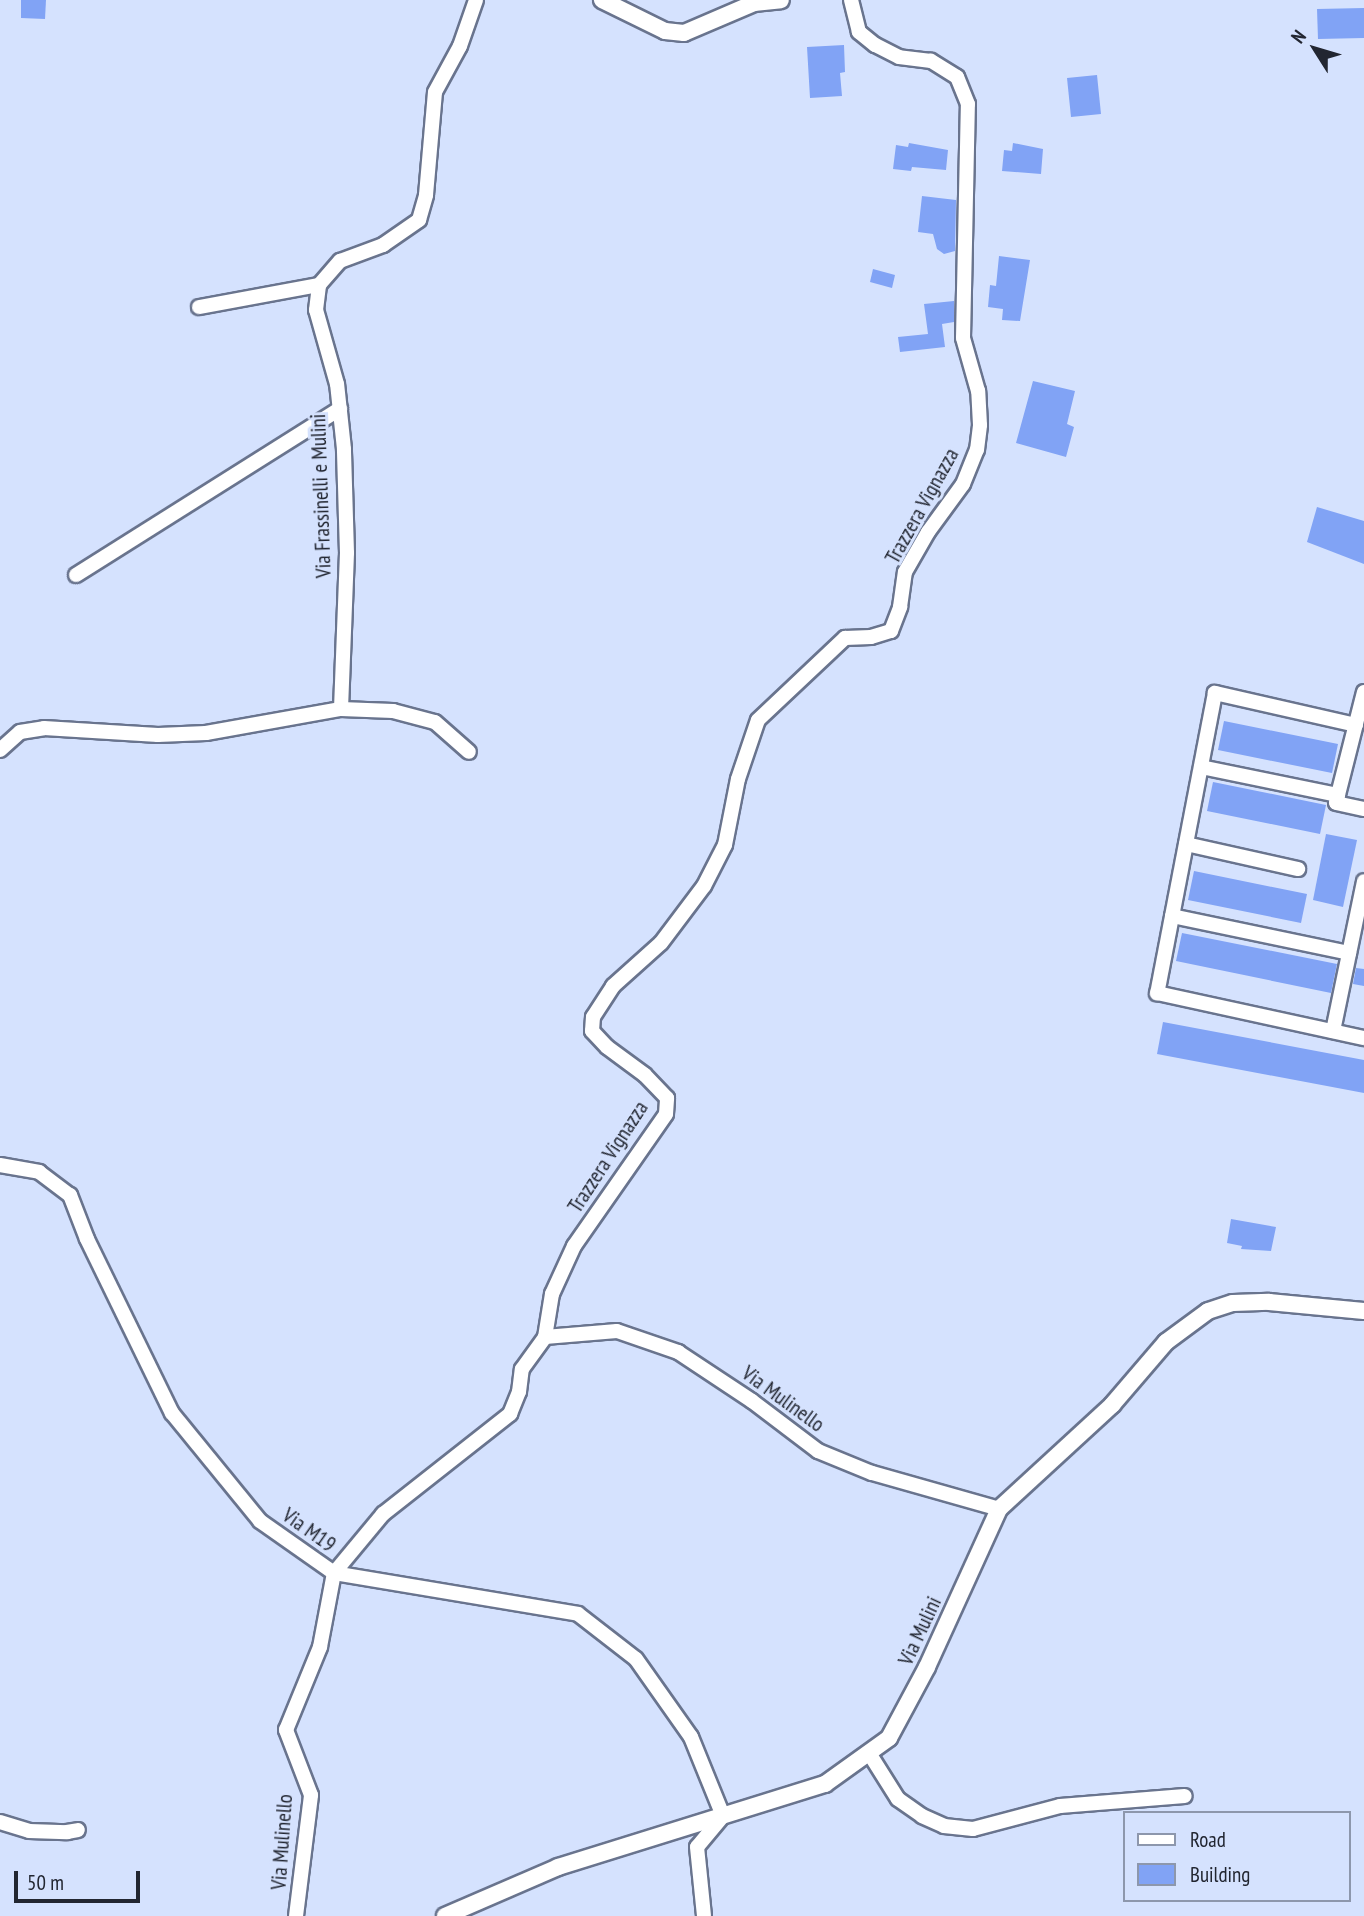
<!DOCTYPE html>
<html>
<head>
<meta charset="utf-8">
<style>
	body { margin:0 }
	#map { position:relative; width:1364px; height:1916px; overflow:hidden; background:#d5e2fe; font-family:"PT Sans Narrow",sans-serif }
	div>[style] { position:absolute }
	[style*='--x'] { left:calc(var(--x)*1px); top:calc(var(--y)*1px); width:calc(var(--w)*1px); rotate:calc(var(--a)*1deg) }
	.building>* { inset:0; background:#81a3f5 }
	.roads { filter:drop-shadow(2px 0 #69748e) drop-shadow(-2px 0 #69748e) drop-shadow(0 2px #69748e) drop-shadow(0 -2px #69748e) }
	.minor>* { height:14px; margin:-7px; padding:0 7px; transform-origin:7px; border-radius:7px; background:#fff }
	.tertiary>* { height:16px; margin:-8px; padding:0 8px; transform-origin:8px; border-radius:8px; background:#fff }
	span { translate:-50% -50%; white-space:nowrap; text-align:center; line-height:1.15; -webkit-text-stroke:6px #d5e2fe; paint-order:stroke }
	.street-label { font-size:21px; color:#222631 }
	.legend { position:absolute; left:1123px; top:1811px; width:228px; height:91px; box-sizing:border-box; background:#d5e2fe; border:2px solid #8d97ac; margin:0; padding:9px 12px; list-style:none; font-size:21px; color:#222631 }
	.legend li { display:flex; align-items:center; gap:14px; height:35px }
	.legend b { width:35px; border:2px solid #8d97ac }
	.north { position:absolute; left:1280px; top:14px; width:70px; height:70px; -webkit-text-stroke:5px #d5e2fe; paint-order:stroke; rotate:307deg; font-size:19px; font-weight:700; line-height:28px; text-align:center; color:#222631 }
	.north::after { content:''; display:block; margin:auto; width:24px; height:32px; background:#222631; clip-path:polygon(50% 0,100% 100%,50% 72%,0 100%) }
	.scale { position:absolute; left:14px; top:1871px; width:126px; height:32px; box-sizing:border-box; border:4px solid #222631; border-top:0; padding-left:9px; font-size:21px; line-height:24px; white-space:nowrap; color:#222631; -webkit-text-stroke:5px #d5e2fe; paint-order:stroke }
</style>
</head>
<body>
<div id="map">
	<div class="building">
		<i style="clip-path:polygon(21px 0,46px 0,45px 19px,21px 18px)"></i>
		<i style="clip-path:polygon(1364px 8px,1364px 38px,1318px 39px,1317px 9px)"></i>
		<i style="clip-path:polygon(844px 45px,845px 72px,840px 73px,842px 96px,810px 98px,807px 47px)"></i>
		<i style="clip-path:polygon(1097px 75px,1101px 114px,1071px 117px,1067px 78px)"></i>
		<i style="clip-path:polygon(909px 143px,948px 150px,946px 170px,912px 167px,911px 171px,893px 169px,896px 145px,908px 147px)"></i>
		<i style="clip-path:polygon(1013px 143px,1043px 149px,1041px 174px,1002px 171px,1004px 150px,1012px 151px)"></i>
		<i style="clip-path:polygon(922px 196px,956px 200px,955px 251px,944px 254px,937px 249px,933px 234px,918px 232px)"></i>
		<i style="clip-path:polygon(999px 256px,1030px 260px,1020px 321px,1002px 320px,1003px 309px,988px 307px,990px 285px,996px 286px)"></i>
		<i style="clip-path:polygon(873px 269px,895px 275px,892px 288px,870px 282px)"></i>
		<i style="clip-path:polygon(954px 301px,954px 322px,942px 324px,945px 347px,900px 352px,898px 337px,928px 334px,924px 304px)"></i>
		<i style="clip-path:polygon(1033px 381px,1075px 391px,1067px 424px,1074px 427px,1066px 457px,1016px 443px)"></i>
		<i style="clip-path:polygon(1317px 507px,1364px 521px,1364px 564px,1307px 542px)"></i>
		<i style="clip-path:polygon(1224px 721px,1338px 744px,1332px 773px,1218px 750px)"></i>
		<i style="clip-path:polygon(1213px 782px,1326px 805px,1320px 834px,1207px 811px)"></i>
		<i style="clip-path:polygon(1326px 834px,1357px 840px,1343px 907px,1313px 900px)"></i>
		<i style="clip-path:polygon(1194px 871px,1307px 894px,1301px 923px,1188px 900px)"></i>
		<i style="clip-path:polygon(1182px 933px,1337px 964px,1331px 993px,1176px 961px)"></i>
		<i style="clip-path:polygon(1356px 968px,1364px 969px,1364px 986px,1353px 984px)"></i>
		<i style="clip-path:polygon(1163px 1022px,1364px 1060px,1364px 1093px,1157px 1054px)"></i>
		<i style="clip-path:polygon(1231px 1219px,1276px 1227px,1271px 1251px,1241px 1249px,1242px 1246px,1227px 1243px)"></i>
	</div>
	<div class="roads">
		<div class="minor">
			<i style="--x:199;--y:307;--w:122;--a:-10.4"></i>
			<i style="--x:76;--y:575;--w:312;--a:-32.2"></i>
			<i style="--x:1364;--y:692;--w:114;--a:104.2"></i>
			<i style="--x:1336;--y:803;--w:29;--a:12"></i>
			<i style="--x:341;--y:709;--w:52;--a:2.2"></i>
			<i style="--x:393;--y:711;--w:43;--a:14.7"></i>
			<i style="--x:435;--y:722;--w:45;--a:41.4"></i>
			<i style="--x:1356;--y:725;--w:145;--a:-167.2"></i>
			<i style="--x:1215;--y:693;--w:306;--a:100.9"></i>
			<i style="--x:1157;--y:993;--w:212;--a:12.3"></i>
			<i style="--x:0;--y:750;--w:27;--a:-42"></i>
			<i style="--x:20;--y:732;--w:24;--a:-9"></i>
			<i style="--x:44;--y:728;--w:114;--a:3.5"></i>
			<i style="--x:158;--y:735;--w:48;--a:-2.4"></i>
			<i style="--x:206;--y:733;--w:137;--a:-10.1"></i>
			<i style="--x:341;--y:709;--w:156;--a:-87.8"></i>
			<i style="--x:347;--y:553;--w:104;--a:-91.7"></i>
			<i style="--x:344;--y:449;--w:65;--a:-96.1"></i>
			<i style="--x:337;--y:384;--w:77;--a:-105.8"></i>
			<i style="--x:316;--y:310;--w:25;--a:-83"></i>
			<i style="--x:319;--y:285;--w:32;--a:-49"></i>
			<i style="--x:340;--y:261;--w:46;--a:-20.4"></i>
			<i style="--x:383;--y:245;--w:44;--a:-34.8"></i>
			<i style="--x:419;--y:220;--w:26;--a:-74"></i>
			<i style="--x:426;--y:195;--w:103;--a:-85"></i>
			<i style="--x:435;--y:92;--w:52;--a:-61.5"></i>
			<i style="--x:460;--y:46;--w:49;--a:-70.8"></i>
			<i style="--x:1201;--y:767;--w:140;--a:11.6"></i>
			<i style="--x:1186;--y:844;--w:115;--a:12.6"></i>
			<i style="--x:1172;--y:916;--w:181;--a:11.8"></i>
			<i style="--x:1333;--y:1031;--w:153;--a:-78.3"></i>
			<i style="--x:0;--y:1165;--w:40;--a:10"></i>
			<i style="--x:39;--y:1172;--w:39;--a:37"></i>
			<i style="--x:70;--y:1195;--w:47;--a:68.9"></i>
			<i style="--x:87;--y:1239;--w:194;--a:64"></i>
			<i style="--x:172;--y:1413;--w:139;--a:50.8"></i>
			<i style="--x:260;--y:1521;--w:90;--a:35.1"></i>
			<i style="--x:334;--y:1573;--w:247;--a:9.5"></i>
			<i style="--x:578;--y:1614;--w:73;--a:37.8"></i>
			<i style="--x:636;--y:1659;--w:95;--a:54.8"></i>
			<i style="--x:691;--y:1737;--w:85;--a:67.9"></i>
			<i style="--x:723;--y:1816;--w:40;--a:130"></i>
			<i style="--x:697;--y:1847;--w:69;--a:84.2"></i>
			<i style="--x:545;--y:1337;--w:72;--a:-4.8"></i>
			<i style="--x:617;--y:1331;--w:65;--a:19"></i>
			<i style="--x:678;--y:1352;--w:89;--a:33.5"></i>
			<i style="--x:752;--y:1401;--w:83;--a:37.1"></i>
			<i style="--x:818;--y:1451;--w:58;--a:22.2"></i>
			<i style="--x:872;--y:1473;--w:132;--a:15.8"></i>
			<i style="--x:869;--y:1753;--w:54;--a:57.8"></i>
			<i style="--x:898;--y:1799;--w:29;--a:35"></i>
			<i style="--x:922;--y:1816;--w:24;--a:24"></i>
			<i style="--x:944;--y:1826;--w:29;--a:6"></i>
			<i style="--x:973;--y:1829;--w:90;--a:-14.8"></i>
			<i style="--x:1060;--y:1806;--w:125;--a:-4.6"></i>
			<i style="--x:0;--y:1822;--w:30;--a:17"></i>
			<i style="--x:29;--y:1831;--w:38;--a:2"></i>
			<i style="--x:67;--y:1832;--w:11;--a:-10"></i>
			<i style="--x:296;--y:1916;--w:122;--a:-82.9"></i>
			<i style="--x:311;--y:1795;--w:70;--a:-111"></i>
			<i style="--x:286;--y:1730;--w:90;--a:-67.7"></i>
			<i style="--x:320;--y:1647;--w:75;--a:-79.3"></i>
			<i style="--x:334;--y:1573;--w:77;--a:-50.3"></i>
			<i style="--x:383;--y:1514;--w:162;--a:-38.2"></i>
			<i style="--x:510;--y:1414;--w:24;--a:-68"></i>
			<i style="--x:519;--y:1392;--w:23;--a:-83"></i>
			<i style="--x:522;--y:1369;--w:39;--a:-54"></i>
			<i style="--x:545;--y:1337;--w:44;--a:-80.8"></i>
			<i style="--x:552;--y:1294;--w:53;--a:-65.4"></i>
			<i style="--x:574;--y:1246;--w:161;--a:-55.1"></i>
			<i style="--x:666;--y:1114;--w:16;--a:-86"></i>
			<i style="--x:667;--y:1098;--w:32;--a:-134"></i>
			<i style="--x:645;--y:1075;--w:47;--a:-143.6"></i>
			<i style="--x:607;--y:1047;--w:22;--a:-133"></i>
			<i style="--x:592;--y:1031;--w:14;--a:-86"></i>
			<i style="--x:593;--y:1017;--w:37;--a:-57"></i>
			<i style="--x:613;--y:986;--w:64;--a:-41.9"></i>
			<i style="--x:661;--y:943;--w:71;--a:-53"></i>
			<i style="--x:704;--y:886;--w:46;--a:-62.9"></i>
			<i style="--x:725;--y:845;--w:67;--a:-78.9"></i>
			<i style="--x:738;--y:779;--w:62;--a:-71.3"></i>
			<i style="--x:758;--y:720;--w:120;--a:-43.3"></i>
			<i style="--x:845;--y:638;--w:26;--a:-2"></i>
			<i style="--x:871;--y:637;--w:21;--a:-17"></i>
			<i style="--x:891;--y:631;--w:26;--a:-69"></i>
			<i style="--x:900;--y:607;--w:35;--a:-82"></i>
			<i style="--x:905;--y:572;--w:46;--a:-60.1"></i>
			<i style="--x:928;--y:532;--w:59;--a:-53.9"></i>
			<i style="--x:963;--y:484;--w:37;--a:-68"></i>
			<i style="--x:977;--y:450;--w:25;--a:-83"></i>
			<i style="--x:980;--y:425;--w:34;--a:-93"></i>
			<i style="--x:978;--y:391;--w:55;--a:-105.8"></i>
			<i style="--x:963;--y:338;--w:234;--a:-88.8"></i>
			<i style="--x:968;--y:104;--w:29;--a:-112"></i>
			<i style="--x:957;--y:77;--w:31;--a:-148"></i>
			<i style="--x:931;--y:61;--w:32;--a:-173"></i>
			<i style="--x:899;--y:57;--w:27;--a:-153"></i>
			<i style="--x:875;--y:45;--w:21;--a:-141"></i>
			<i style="--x:859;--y:32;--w:33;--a:-104"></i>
		</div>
		<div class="tertiary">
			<i style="--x:602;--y:0;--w:70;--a:26.2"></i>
			<i style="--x:665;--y:31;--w:19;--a:6"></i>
			<i style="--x:684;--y:33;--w:76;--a:-23.2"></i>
			<i style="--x:754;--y:3;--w:27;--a:-6"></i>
			<i style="--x:445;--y:1916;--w:123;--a:-23.4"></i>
			<i style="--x:558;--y:1867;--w:280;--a:-17.3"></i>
			<i style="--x:825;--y:1784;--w:79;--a:-35.7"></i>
			<i style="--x:889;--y:1738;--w:81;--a:-61.8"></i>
			<i style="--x:927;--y:1667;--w:174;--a:-65.5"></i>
			<i style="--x:999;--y:1509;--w:154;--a:-42.6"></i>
			<i style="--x:1112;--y:1405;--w:83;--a:-49.4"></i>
			<i style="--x:1166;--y:1342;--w:52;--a:-36.4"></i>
			<i style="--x:1208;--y:1311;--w:26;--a:-18"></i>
			<i style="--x:1233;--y:1303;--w:36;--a:-2"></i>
			<i style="--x:1269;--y:1302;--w:95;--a:5.4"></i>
		</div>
	</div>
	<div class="street-label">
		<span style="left:321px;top:496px;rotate:-92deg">Via Frassinelli e Mulini</span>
		<span style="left:922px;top:506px;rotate:-61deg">Trazzera Vignazza</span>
		<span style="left:608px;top:1157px;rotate:-57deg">Trazzera Vignazza</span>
		<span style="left:783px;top:1399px;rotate:36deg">Via Mulinello</span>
		<span style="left:309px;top:1530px;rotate:35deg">Via M19</span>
		<span style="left:920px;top:1631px;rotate:-65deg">Via Mulini</span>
		<span style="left:282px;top:1842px;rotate:-86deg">Via Mulinello</span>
	</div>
	<ul class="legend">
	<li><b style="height:9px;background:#fff"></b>Road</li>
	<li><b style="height:19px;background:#81a3f5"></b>Building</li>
	</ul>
	<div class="north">N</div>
	<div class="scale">50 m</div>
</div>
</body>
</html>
